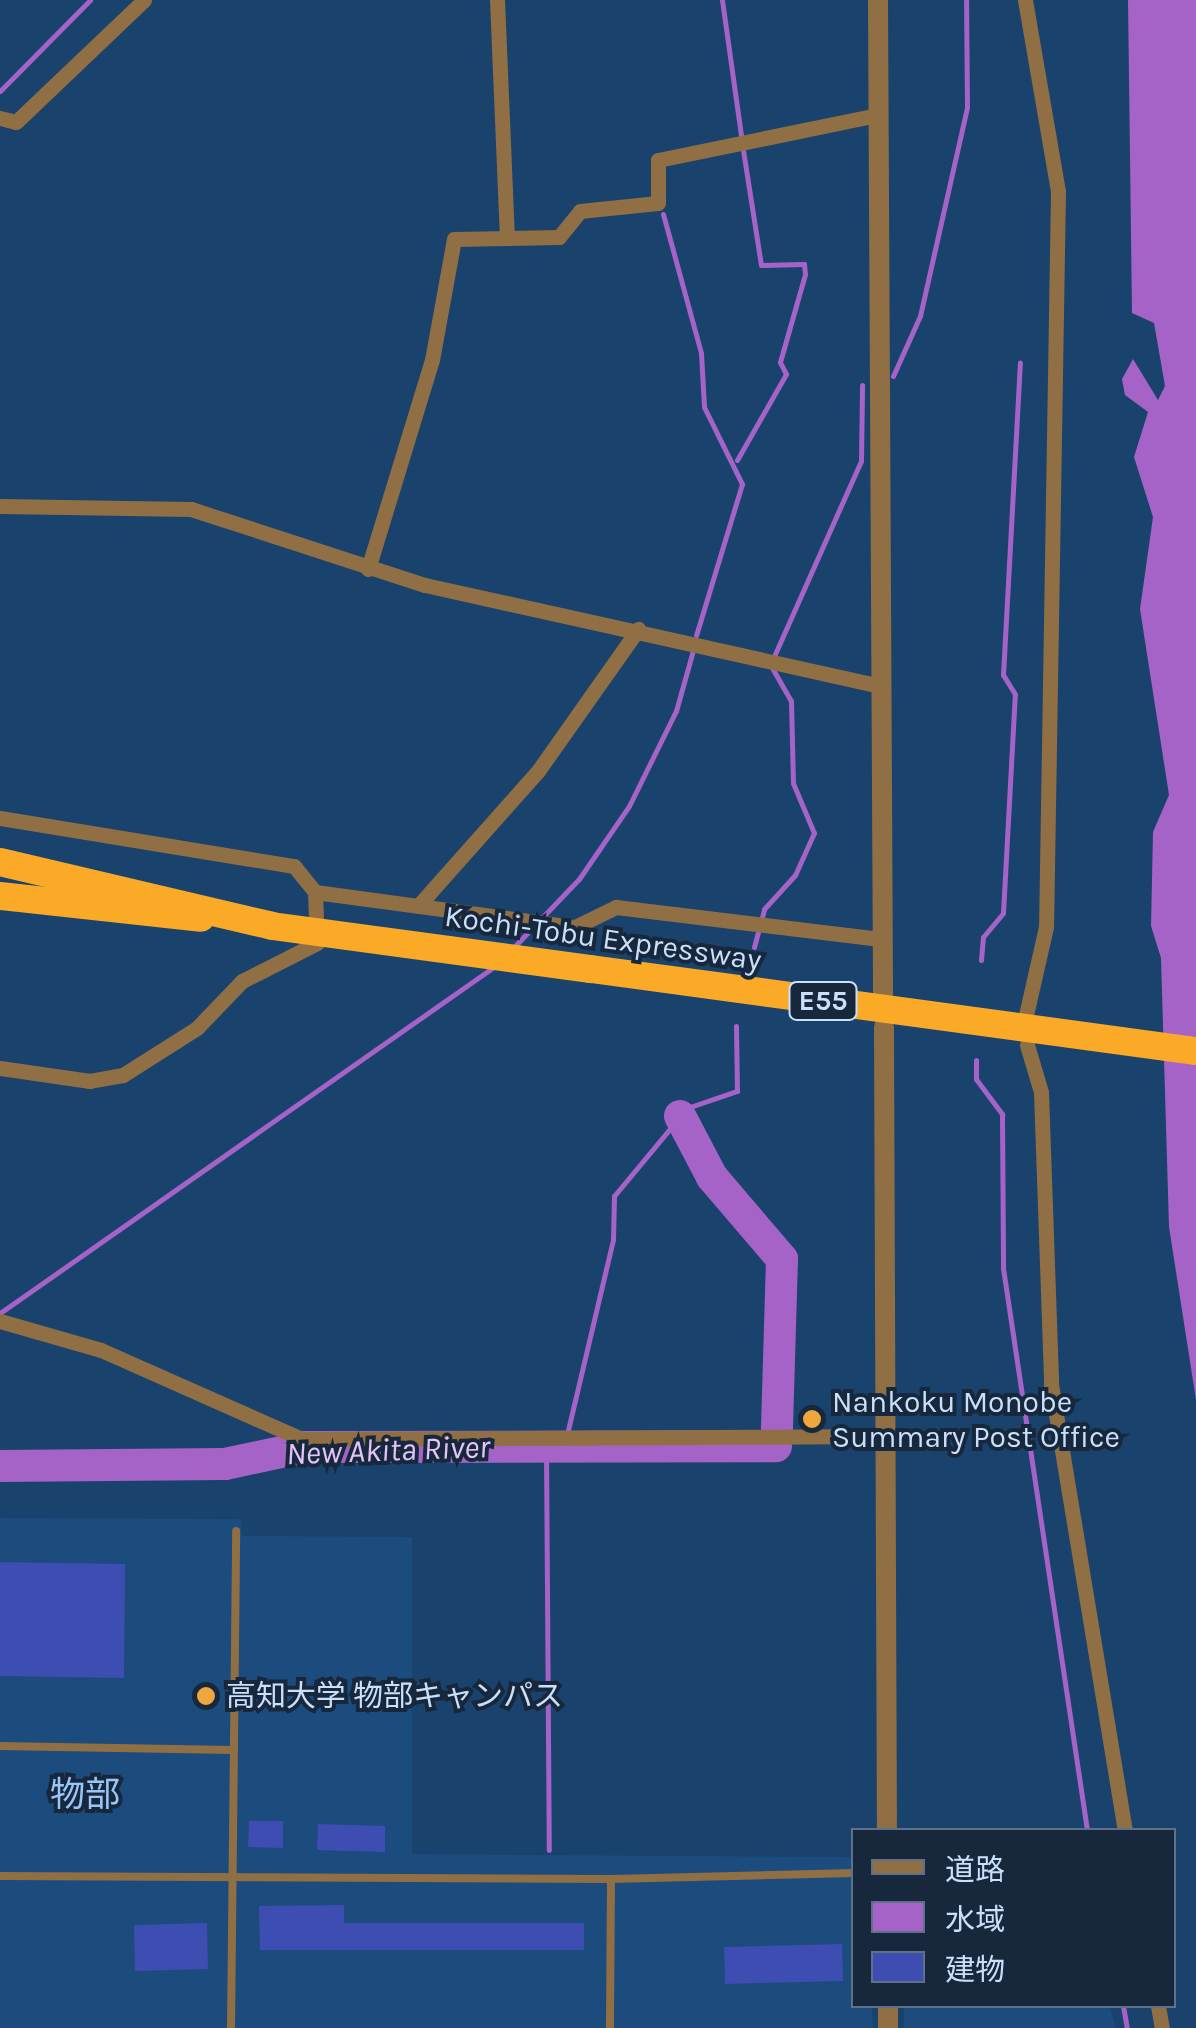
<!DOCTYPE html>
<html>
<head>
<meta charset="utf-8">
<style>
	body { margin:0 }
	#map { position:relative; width:1196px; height:2028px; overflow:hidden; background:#19426d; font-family:Karla,"Noto Sans JP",sans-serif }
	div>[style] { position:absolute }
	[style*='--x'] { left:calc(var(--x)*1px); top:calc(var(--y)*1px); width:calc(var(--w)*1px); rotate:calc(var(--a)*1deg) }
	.built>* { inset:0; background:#1c4b7d }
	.water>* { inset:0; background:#a563c8 }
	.stream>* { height:5px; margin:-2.5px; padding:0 2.5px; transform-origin:2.5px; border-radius:2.5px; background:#a563c8 }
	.river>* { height:32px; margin:-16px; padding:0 16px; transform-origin:16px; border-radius:16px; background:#a563c8 }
	.building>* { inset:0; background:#3e4db2 }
	.service>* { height:8px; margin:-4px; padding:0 4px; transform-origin:4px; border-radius:4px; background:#906f44 }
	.minor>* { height:15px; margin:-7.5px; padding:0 7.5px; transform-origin:7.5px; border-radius:7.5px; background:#906f44 }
	.tertiary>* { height:20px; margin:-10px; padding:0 10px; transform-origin:10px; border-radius:10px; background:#906f44 }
	.motorway>* { height:28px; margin:-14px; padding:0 14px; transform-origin:14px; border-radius:14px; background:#fbaa28 }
	.motorway-bridge>* { height:28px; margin:-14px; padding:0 14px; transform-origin:14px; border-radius:14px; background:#fbaa28 }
	.dots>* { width:28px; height:28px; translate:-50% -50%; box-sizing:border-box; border:5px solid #17283c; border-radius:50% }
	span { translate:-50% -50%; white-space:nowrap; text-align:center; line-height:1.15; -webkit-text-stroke:8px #17283c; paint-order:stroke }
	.shield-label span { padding:2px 8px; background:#17283c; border:2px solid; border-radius:8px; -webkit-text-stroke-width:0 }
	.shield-label { font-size:28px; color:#c9dffa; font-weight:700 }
	.street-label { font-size:30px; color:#c9dffa }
	.poi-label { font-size:30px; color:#c9dffa }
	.left { translate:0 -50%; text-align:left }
	.water-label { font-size:32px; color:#e4c4f7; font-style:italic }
	.quarter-label { font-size:35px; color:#99c5f9 }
	.legend { position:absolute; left:851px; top:1828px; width:325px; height:180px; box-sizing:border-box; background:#17283c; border:2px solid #5e7188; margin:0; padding:12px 18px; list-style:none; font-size:30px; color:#c9dffa }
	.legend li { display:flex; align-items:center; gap:20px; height:50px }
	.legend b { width:50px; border:2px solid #5e7188 }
</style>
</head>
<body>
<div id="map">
	<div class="built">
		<i style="clip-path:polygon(0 1518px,241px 1519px,242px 1536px,412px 1537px,412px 1854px,853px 1857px,854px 2006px,872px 2006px,873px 2028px,0 2028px)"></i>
		<i style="clip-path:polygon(904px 2006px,1110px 2006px,1115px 2028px,904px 2028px)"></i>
	</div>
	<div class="water">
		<i style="clip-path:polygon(1128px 0,1196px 0,1196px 1400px,1169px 1227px,1161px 958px,1151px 926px,1153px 832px,1169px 795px,1140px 609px,1153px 517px,1134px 457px,1148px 412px,1125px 395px,1122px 379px,1133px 359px,1158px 400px,1165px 386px,1154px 323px,1132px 313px)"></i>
	</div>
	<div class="stream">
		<i style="--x:722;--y:0;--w:137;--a:82"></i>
		<i style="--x:0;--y:91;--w:128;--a:-45.3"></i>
		<i style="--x:663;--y:214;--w:144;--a:74.7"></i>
		<i style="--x:701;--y:353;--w:54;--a:86.8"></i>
		<i style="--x:704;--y:407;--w:86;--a:63.7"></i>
		<i style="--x:742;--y:484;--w:158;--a:106.9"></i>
		<i style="--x:893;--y:376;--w:66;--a:-65.8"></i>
		<i style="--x:920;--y:316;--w:214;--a:-77.3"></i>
		<i style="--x:967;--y:107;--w:107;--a:-90.5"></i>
		<i style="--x:737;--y:460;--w:99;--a:-60.3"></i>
		<i style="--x:786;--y:374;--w:13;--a:-117"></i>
		<i style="--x:780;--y:362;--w:91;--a:-74.1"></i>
		<i style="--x:805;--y:274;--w:10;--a:-96"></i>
		<i style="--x:804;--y:264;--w:43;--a:178.7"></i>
		<i style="--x:761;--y:265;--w:116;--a:-98.9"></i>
		<i style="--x:775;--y:654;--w:211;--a:-66"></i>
		<i style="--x:861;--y:461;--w:76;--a:-89.2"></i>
		<i style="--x:754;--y:947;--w:39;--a:-75"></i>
		<i style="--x:764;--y:909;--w:46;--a:-47.6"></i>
		<i style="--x:795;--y:875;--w:46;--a:-65.7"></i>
		<i style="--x:814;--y:833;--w:54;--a:-112.8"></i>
		<i style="--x:793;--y:783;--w:82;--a:-91.4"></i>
		<i style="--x:791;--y:701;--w:40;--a:-119.7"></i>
		<i style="--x:513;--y:948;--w:95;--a:-46.3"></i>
		<i style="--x:579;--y:879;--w:88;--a:-55.6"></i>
		<i style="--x:629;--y:806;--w:106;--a:-63.7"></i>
		<i style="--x:676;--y:711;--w:63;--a:-74.4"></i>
		<i style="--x:981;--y:960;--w:23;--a:-85"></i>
		<i style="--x:983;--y:937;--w:31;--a:-50"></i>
		<i style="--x:1003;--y:913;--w:219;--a:-86.9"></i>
		<i style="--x:1015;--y:694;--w:22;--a:-122"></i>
		<i style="--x:1003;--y:675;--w:313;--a:-86.9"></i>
		<i style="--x:976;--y:1060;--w:19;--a:90"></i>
		<i style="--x:976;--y:1079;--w:44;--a:53.4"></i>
		<i style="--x:1002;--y:1114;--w:154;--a:89.6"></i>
		<i style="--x:1003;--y:1268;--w:568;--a:81.5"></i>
		<i style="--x:0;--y:1313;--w:605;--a:-35.03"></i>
		<i style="--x:568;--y:1430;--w:195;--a:-76.7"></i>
		<i style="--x:613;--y:1240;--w:44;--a:-88.7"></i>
		<i style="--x:614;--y:1196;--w:114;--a:-50.3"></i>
		<i style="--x:687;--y:1108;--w:53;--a:-18.8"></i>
		<i style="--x:737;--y:1091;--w:65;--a:-90.9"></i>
		<i style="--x:546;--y:1448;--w:402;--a:89.6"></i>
		<i style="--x:1123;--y:2006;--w:22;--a:80"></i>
	</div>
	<div class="river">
		<i style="--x:680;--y:1116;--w:69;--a:62.3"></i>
		<i style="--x:712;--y:1177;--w:108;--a:49.5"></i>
		<i style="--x:782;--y:1259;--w:170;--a:91.7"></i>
		<i style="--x:0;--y:1466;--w:225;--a:-0.5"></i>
		<i style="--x:225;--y:1464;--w:82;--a:-12"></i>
		<i style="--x:305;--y:1447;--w:471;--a:-0.1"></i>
	</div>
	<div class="building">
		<i style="clip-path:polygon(0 1562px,125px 1564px,124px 1678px,0 1676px)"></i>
		<i style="clip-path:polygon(249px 1821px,283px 1821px,283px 1848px,248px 1847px)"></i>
		<i style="clip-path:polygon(318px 1824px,385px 1826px,385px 1852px,317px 1850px)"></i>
		<i style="clip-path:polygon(344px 1905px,344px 1923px,584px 1923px,584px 1950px,260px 1950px,259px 1906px)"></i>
		<i style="clip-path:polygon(207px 1923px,208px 1969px,135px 1971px,134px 1925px)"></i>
		<i style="clip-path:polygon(842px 1944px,843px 1981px,725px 1984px,724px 1947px)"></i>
	</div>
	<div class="service">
		<i style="--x:0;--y:1746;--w:232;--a:1"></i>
		<i style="--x:0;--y:1876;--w:611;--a:0.28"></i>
		<i style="--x:611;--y:1879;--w:149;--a:90.4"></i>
		<i style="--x:611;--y:1879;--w:243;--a:-1.4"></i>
		<i style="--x:231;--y:2028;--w:497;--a:-89.4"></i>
	</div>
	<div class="minor">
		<i style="--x:497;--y:0;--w:236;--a:87.6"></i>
		<i style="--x:1025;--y:0;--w:194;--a:80.2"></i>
		<i style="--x:1058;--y:191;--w:736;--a:90.93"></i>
		<i style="--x:1046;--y:927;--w:90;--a:102.8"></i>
		<i style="--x:0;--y:118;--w:16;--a:14"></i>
		<i style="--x:16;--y:122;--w:177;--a:-43.6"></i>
		<i style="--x:0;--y:506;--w:191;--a:0.9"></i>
		<i style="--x:191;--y:509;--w:246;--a:18"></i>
		<i style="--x:425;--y:585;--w:467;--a:12.5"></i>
		<i style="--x:368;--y:569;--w:219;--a:-73"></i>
		<i style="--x:432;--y:360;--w:123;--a:-79.7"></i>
		<i style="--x:454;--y:239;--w:105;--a:-1.1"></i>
		<i style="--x:559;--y:237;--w:33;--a:-51"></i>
		<i style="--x:580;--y:211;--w:78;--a:-5.9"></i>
		<i style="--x:658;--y:203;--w:43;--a:-90"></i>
		<i style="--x:658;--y:160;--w:225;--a:-11.6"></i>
		<i style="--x:0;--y:818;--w:298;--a:9.3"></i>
		<i style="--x:294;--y:866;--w:33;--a:51"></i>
		<i style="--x:315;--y:892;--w:51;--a:87.8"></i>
		<i style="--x:317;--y:943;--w:84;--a:153.1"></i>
		<i style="--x:242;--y:981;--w:65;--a:133.8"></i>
		<i style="--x:197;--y:1028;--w:88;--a:147.6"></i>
		<i style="--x:123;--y:1075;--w:34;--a:170"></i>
		<i style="--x:90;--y:1081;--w:91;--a:-171.8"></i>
		<i style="--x:315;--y:892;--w:262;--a:7.7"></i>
		<i style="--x:575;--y:927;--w:46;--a:-26"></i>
		<i style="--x:616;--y:907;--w:268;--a:6.9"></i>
		<i style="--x:418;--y:906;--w:181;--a:-48.4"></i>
		<i style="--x:538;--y:771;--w:174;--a:-54.8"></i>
		<i style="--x:1027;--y:1045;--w:49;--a:73.4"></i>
		<i style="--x:1041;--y:1092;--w:292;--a:88"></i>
		<i style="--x:1051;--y:1384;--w:452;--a:80.6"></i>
		<i style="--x:0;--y:1321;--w:105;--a:16"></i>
		<i style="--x:101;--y:1350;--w:220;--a:23.9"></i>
		<i style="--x:302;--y:1439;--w:583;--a:-0.29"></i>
		<i style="--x:1158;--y:2006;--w:22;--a:80"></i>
	</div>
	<div class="tertiary">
		<i style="--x:878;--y:0;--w:994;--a:89.71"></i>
		<i style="--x:884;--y:1027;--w:803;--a:89.79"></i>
		<i style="--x:888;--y:2006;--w:22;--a:90"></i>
	</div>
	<div class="motorway">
		<i style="--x:0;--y:862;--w:279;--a:13.2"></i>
		<i style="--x:0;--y:896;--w:202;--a:6.2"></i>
		<i style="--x:591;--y:969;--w:611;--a:7.72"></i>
	</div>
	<div class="motorway-bridge">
		<i style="--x:272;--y:926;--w:322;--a:7.7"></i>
	</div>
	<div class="dots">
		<i style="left:812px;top:1419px;background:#efa73d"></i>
		<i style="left:206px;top:1696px;background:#efa73d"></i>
	</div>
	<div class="shield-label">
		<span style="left:823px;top:1001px">E55</span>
	</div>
	<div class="street-label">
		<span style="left:603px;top:938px;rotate:8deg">Kochi-Tobu Expressway</span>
	</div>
	<div class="poi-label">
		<span class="left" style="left:832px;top:1419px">Nankoku Monobe<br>Summary Post Office</span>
		<span class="left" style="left:226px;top:1696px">高知大学 物部キャンパス</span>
	</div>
	<div class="water-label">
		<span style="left:388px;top:1451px;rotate:-2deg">New Akita River</span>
	</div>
	<div class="quarter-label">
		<span style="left:85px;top:1795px">物部</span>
	</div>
	<ul class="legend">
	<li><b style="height:12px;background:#906f44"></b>道路</li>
	<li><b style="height:28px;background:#a563c8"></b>水域</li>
	<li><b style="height:28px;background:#3e4db2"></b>建物</li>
	</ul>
</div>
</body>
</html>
